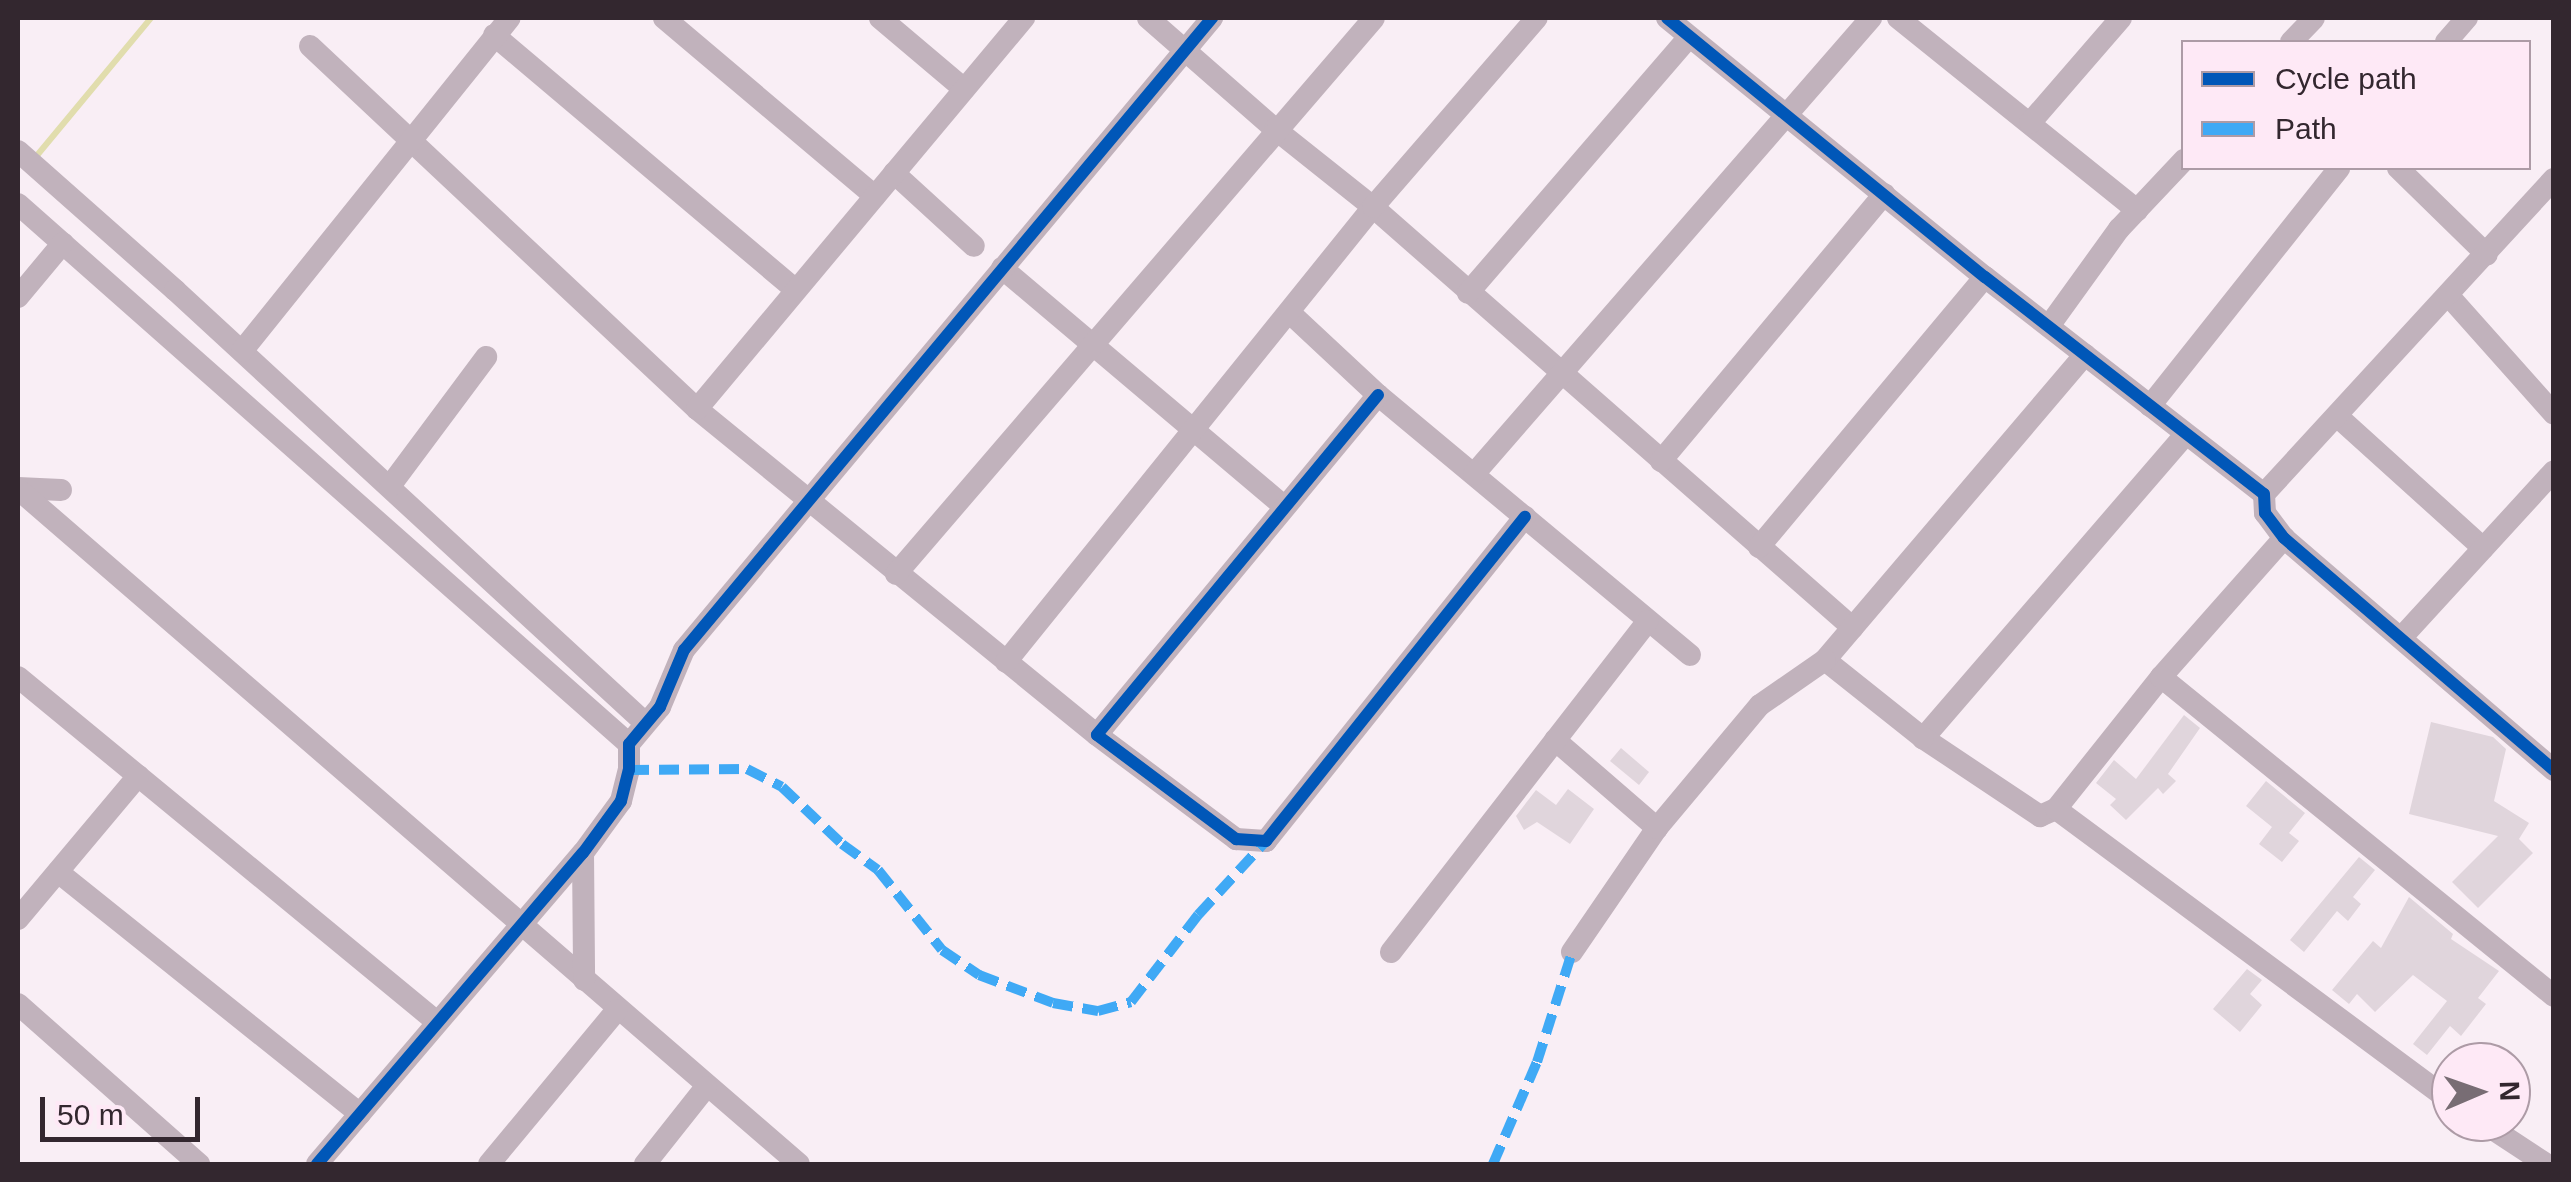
<!DOCTYPE html>
<html>
<head>
<meta charset="utf-8">
<style>
	body { margin:0 }
	#map { position:relative; width:2571px; height:1182px; overflow:hidden; background:#f9eef5; font-family:Arial,sans-serif }
	div>[style] { position:absolute }
	[style*='--x'] { left:calc(var(--x)*1px); top:calc(var(--y)*1px); width:calc(var(--w)*1px); rotate:calc(var(--a)*1deg) }
	.stream>* { height:6px; margin:-3px; padding:0 3px; transform-origin:3px; border-radius:3px; background:#e1ddad }
	.building>* { inset:0; background:#e0d5dc }
	.minor>* { height:22px; margin:-11px; padding:0 11px; transform-origin:11px; border-radius:11px; background:#c1b2bc }
	.quiet>* { height:10px; margin-top:-5px; transform-origin:0; background:repeating-linear-gradient(90deg,#3fa9f5 0 20px,transparent 0 30px) }
	.cycleway>* { height:12px; margin:-6px; padding:0 6px; transform-origin:6px; border-radius:6px; background:#0057b8 }
	span { translate:-50% -50%; white-space:nowrap; text-align:center; line-height:1.15; -webkit-text-stroke:10px #fee9f6; paint-order:stroke }
	.frame { position:absolute; inset:0; border:20px solid #33272f; pointer-events:none }
	.legend { position:absolute; left:2181px; top:40px; width:350px; height:130px; box-sizing:border-box; background:#fee9f6; border:2px solid #ad9ba6; margin:0; padding:12px 18px; list-style:none; font-size:30px; color:#33272f }
	.legend li { display:flex; align-items:center; gap:20px; height:50px }
	.legend b { width:50px; border:2px solid #ad9ba6 }
	.north { position:absolute; left:2431px; top:1042px; width:100px; height:100px; box-sizing:border-box; background:#fee9f6; border:2px solid #ad9ba6; border-radius:50%; rotate:88deg; font-size:28px; font-weight:700; line-height:40px; text-align:center; color:#33272f }
	.north::after { content:''; display:block; margin:auto; width:35px; height:45px; background:#786d74; clip-path:polygon(50% 0,100% 100%,50% 72%,0 100%) }
	.scale { position:absolute; left:40px; top:1097px; width:160px; height:45px; box-sizing:border-box; border:5px solid #33272f; border-top:0; padding-left:12px; font-size:30px; line-height:35px; white-space:nowrap; color:#33272f; -webkit-text-stroke:8px #fee9f6; paint-order:stroke }
</style>
</head>
<body>
<div id="map">
	<div class="stream">
		<i style="--x:34;--y:159;--w:183;--a:-50.3"></i>
	</div>
	<div class="building">
		<i style="clip-path:polygon(2184px 715px,2200px 728px,2168px 774px,2176px 781px,2163px 794px,2158px 788px,2126px 820px,2110px 805px,2116px 799px,2096px 783px,2114px 760px,2136px 779px)"></i>
		<i style="clip-path:polygon(2431px 722px,2493px 737px,2506px 749px,2494px 801px,2529px 823px,2519px 839px,2533px 853px,2478px 908px,2452px 882px,2498px 836px,2409px 814px)"></i>
		<i style="clip-path:polygon(1621px 748px,1649px 772px,1639px 785px,1610px 761px)"></i>
		<i style="clip-path:polygon(2266px 781px,2305px 813px,2289px 833px,2299px 841px,2282px 862px,2259px 844px,2272px 827px,2246px 806px)"></i>
		<i style="clip-path:polygon(1568px 789px,1594px 809px,1570px 844px,1537px 822px,1524px 830px,1516px 816px,1536px 790px,1556px 805px)"></i>
		<i style="clip-path:polygon(2359px 857px,2375px 870px,2353px 897px,2361px 904px,2348px 921px,2337px 911px,2304px 952px,2290px 940px)"></i>
		<i style="clip-path:polygon(2409px 897px,2453px 934px,2451px 939px,2499px 971px,2478px 998px,2486px 1004px,2461px 1036px,2450px 1026px,2427px 1055px,2413px 1044px,2447px 1001px,2413px 975px,2375px 1012px,2357px 994px,2349px 1004px,2332px 990px,2373px 941px,2381px 948px)"></i>
		<i style="clip-path:polygon(2247px 969px,2262px 980px,2250px 994px,2262px 1005px,2240px 1032px,2213px 1009px)"></i>
	</div>
	<div class="minor">
		<i style="--x:664;--y:18;--w:276;--a:40.2"></i>
		<i style="--x:880;--y:18;--w:110;--a:40.2"></i>
		<i style="--x:1148;--y:18;--w:169;--a:41.2"></i>
		<i style="--x:1275;--y:129;--w:125;--a:38.5"></i>
		<i style="--x:1373;--y:207;--w:638;--a:41.25"></i>
		<i style="--x:1667;--y:18;--w:410;--a:39.2"></i>
		<i style="--x:1985;--y:277;--w:353;--a:37.9"></i>
		<i style="--x:2264;--y:494;--w:19;--a:87"></i>
		<i style="--x:2265;--y:513;--w:31;--a:53"></i>
		<i style="--x:2284;--y:538;--w:356;--a:40.7"></i>
		<i style="--x:1898;--y:18;--w:307;--a:38.8"></i>
		<i style="--x:494;--y:35;--w:395;--a:40.2"></i>
		<i style="--x:2291;--y:42;--w:33;--a:-46"></i>
		<i style="--x:2446;--y:42;--w:32;--a:-49"></i>
		<i style="--x:310;--y:46;--w:531;--a:43.17"></i>
		<i style="--x:697;--y:409;--w:516;--a:39.18"></i>
		<i style="--x:2030;--y:123;--w:139;--a:-49.1"></i>
		<i style="--x:18;--y:151;--w:210;--a:41.5"></i>
		<i style="--x:175;--y:290;--w:639;--a:42.65"></i>
		<i style="--x:2398;--y:168;--w:124;--a:44.3"></i>
		<i style="--x:894;--y:173;--w:108;--a:42.4"></i>
		<i style="--x:18;--y:204;--w:815;--a:41.47"></i>
		<i style="--x:1002;--y:268;--w:370;--a:40.2"></i>
		<i style="--x:1468;--y:293;--w:338;--a:-49.2"></i>
		<i style="--x:2448;--y:295;--w:159;--a:48.3"></i>
		<i style="--x:18;--y:297;--w:70;--a:-50.2"></i>
		<i style="--x:1290;--y:313;--w:120;--a:43"></i>
		<i style="--x:1378;--y:395;--w:406;--a:39.8"></i>
		<i style="--x:2049;--y:326;--w:120;--a:-54.2"></i>
		<i style="--x:2119;--y:229;--w:95;--a:-46.7"></i>
		<i style="--x:242;--y:351;--w:427;--a:-51.2"></i>
		<i style="--x:1378;--y:395;--w:441;--a:129.6"></i>
		<i style="--x:1097;--y:735;--w:174;--a:36.8"></i>
		<i style="--x:1236;--y:839;--w:30;--a:4"></i>
		<i style="--x:1266;--y:841;--w:415;--a:-51.4"></i>
		<i style="--x:2150;--y:406;--w:304;--a:-51.5"></i>
		<i style="--x:697;--y:409;--w:510;--a:-50.09"></i>
		<i style="--x:2337;--y:416;--w:197;--a:42.1"></i>
		<i style="--x:2185;--y:435;--w:401;--a:130.8"></i>
		<i style="--x:1923;--y:738;--w:141;--a:33.7"></i>
		<i style="--x:2040;--y:816;--w:17;--a:-24"></i>
		<i style="--x:2056;--y:809;--w:169;--a:-51.5"></i>
		<i style="--x:2161;--y:677;--w:186;--a:-48.5"></i>
		<i style="--x:1661;--y:461;--w:348;--a:-50.1"></i>
		<i style="--x:1474;--y:474;--w:605;--a:-48.96"></i>
		<i style="--x:390;--y:486;--w:161;--a:-53.3"></i>
		<i style="--x:18;--y:488;--w:43;--a:2.7"></i>
		<i style="--x:18;--y:489;--w:1032;--a:40.84"></i>
		<i style="--x:2264;--y:494;--w:428;--a:-47.4"></i>
		<i style="--x:1759;--y:547;--w:352;--a:-50.1"></i>
		<i style="--x:896;--y:574;--w:733;--a:-49.31"></i>
		<i style="--x:2401;--y:638;--w:226;--a:-47.5"></i>
		<i style="--x:1006;--y:662;--w:585;--a:-51.11"></i>
		<i style="--x:1373;--y:207;--w:250;--a:-49.1"></i>
		<i style="--x:18;--y:677;--w:543;--a:39.47"></i>
		<i style="--x:2161;--y:677;--w:506;--a:39.07"></i>
		<i style="--x:1923;--y:738;--w:125;--a:-141.5"></i>
		<i style="--x:1825;--y:660;--w:401;--a:-49.6"></i>
		<i style="--x:1555;--y:740;--w:135;--a:40.8"></i>
		<i style="--x:2056;--y:809;--w:491;--a:36.5"></i>
		<i style="--x:583;--y:853;--w:127;--a:89.5"></i>
		<i style="--x:58;--y:872;--w:387;--a:38.7"></i>
		<i style="--x:18;--y:919;--w:187;--a:-50"></i>
		<i style="--x:1391;--y:952;--w:419;--a:-52.2"></i>
		<i style="--x:1572;--y:952;--w:150;--a:-55.6"></i>
		<i style="--x:1657;--y:828;--w:160;--a:-50.1"></i>
		<i style="--x:1760;--y:705;--w:79;--a:-34.7"></i>
		<i style="--x:18;--y:1004;--w:242;--a:41.5"></i>
		<i style="--x:2482;--y:1122;--w:77;--a:33.3"></i>
		<i style="--x:317;--y:1164;--w:409;--a:-49.5"></i>
		<i style="--x:583;--y:853;--w:64;--a:-53.8"></i>
		<i style="--x:621;--y:801;--w:32;--a:-76"></i>
		<i style="--x:629;--y:770;--w:26;--a:-90"></i>
		<i style="--x:629;--y:744;--w:48;--a:-50"></i>
		<i style="--x:660;--y:707;--w:62;--a:-67.2"></i>
		<i style="--x:684;--y:650;--w:824;--a:-50.12"></i>
		<i style="--x:489;--y:1164;--w:200;--a:-50.3"></i>
		<i style="--x:645;--y:1164;--w:98;--a:-51.6"></i>
	</div>
	<div class="quiet">
		<i style="--x:629;--y:770;--w:118;--a:-0.5"></i>
		<i style="--x:747;--y:769;--w:39;--a:27"></i>
		<i style="--x:782;--y:787;--w:83;--a:43.5"></i>
		<i style="--x:842;--y:844;--w:44;--a:35.8"></i>
		<i style="--x:878;--y:870;--w:102;--a:51.3"></i>
		<i style="--x:942;--y:950;--w:45;--a:34"></i>
		<i style="--x:979;--y:975;--w:79;--a:20.7"></i>
		<i style="--x:1053;--y:1003;--w:46;--a:10.1"></i>
		<i style="--x:1098;--y:1011;--w:34;--a:-15"></i>
		<i style="--x:1131;--y:1002;--w:110;--a:-52.4"></i>
		<i style="--x:1198;--y:915;--w:100;--a:-47.4"></i>
		<i style="--x:1493;--y:1164;--w:111;--a:-66.7"></i>
		<i style="--x:1537;--y:1062;--w:115;--a:-72.3"></i>
	</div>
	<div class="cycleway">
		<i style="--x:1667;--y:18;--w:410;--a:39.2"></i>
		<i style="--x:1985;--y:277;--w:353;--a:37.9"></i>
		<i style="--x:2264;--y:494;--w:19;--a:87"></i>
		<i style="--x:2265;--y:513;--w:31;--a:53"></i>
		<i style="--x:2284;--y:538;--w:356;--a:40.7"></i>
		<i style="--x:1378;--y:395;--w:441;--a:129.6"></i>
		<i style="--x:1097;--y:735;--w:174;--a:36.8"></i>
		<i style="--x:1236;--y:839;--w:30;--a:4"></i>
		<i style="--x:1266;--y:841;--w:415;--a:-51.4"></i>
		<i style="--x:317;--y:1164;--w:409;--a:-49.5"></i>
		<i style="--x:583;--y:853;--w:64;--a:-53.8"></i>
		<i style="--x:621;--y:801;--w:32;--a:-76"></i>
		<i style="--x:629;--y:770;--w:26;--a:-90"></i>
		<i style="--x:629;--y:744;--w:48;--a:-50"></i>
		<i style="--x:660;--y:707;--w:62;--a:-67.2"></i>
		<i style="--x:684;--y:650;--w:824;--a:-50.12"></i>
	</div>
	<div class="frame"></div>
	<ul class="legend">
	<li><b style="height:12px;background:#0057b8"></b>Cycle path</li>
	<li><b style="height:12px;background:#3fa9f5"></b>Path</li>
	</ul>
	<div class="north">N</div>
	<div class="scale">50 m</div>
</div>
</body>
</html>
